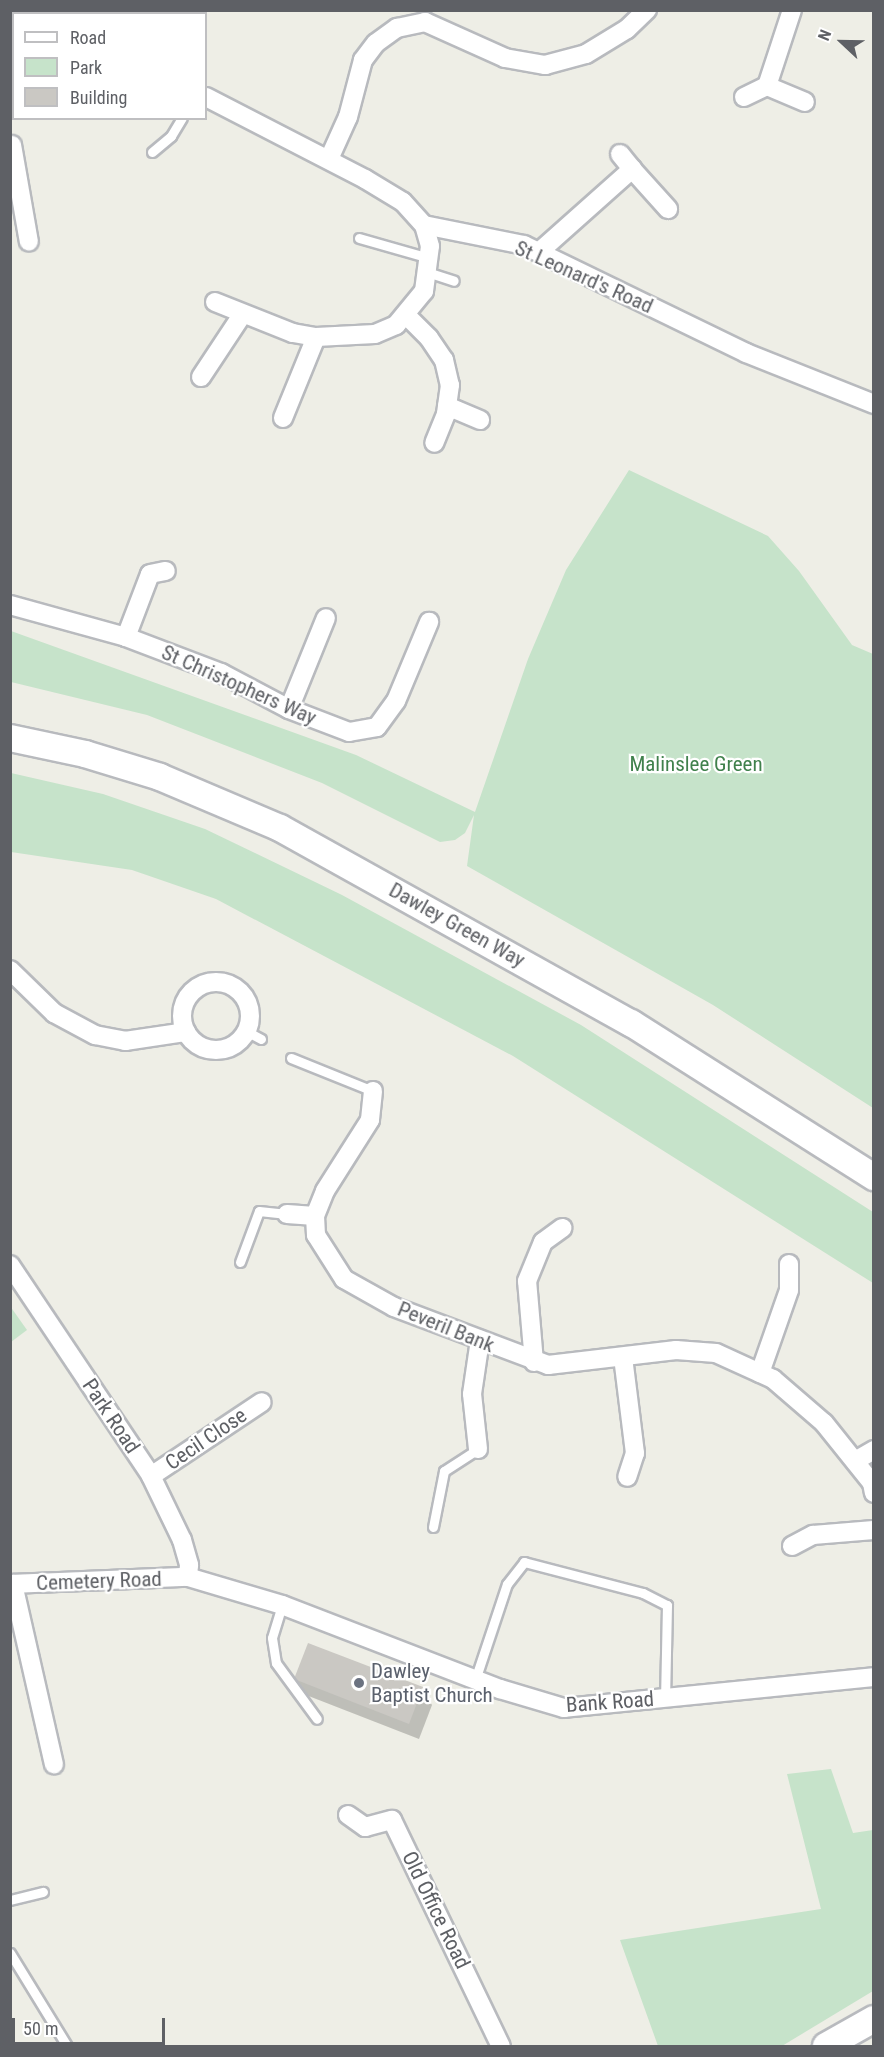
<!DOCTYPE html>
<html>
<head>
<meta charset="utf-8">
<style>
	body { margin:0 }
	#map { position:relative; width:884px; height:2057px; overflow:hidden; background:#eeeee6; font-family:"Roboto Condensed",sans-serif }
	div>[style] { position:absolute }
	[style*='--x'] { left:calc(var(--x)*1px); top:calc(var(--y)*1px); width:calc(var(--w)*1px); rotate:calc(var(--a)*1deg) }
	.green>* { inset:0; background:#c6e3ca }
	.shadow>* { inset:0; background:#0003 }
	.building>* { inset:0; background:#cac8c3 }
	.roads { filter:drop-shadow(2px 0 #b8babe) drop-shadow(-2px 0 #b8babe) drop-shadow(0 2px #b8babe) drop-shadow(0 -2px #b8babe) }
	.lane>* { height:9px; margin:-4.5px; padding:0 4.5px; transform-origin:4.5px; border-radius:4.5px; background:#fff }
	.street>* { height:18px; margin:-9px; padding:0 9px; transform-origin:9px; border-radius:9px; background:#fff }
	.street>.ring { margin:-9px; padding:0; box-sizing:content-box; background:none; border:18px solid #fff; border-radius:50% }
	.secondary>* { height:26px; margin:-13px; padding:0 13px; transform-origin:13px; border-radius:13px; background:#fff }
	.dots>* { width:16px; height:16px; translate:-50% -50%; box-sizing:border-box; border:3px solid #fff; border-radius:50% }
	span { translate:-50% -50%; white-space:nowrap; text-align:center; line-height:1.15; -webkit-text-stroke:4.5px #fff; paint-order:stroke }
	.street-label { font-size:21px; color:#5e6065 }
	.park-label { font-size:21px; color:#40814c }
	.worship-label { font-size:21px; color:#5b616d }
	.left { translate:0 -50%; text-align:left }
	.frame { position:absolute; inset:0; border:12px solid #5e6065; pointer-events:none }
	.legend { position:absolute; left:12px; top:12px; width:195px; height:108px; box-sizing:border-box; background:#fff; border:2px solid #bfbfc1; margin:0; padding:8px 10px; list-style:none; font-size:18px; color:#5e6065 }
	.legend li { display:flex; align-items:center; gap:12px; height:30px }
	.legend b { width:30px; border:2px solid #bfbfc1 }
	.north { position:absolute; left:812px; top:12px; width:60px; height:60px; -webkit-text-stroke:4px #fff; paint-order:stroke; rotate:292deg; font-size:16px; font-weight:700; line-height:24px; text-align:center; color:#5e6065 }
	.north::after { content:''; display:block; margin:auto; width:21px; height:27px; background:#5e6065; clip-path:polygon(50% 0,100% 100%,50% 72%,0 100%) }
	.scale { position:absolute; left:12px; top:2018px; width:153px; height:27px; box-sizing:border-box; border:3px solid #5e6065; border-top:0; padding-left:8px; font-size:18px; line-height:21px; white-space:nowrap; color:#5e6065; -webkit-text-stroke:4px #fff; paint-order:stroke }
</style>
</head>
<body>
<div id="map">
	<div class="green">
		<i style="clip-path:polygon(629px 470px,768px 536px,799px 571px,852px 645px,873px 654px,873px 1108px,713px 1005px,467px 866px,474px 815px,465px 833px,455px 840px,440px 842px,322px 783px,147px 715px,11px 682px,11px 631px,356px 755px,475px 812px,528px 659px,566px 570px)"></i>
		<i style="clip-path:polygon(11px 773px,103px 794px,205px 829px,342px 895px,581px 1025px,873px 1212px,873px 1283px,513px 1056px,216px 899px,132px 870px,11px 852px)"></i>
		<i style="clip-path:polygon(10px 1306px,27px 1330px,11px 1342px,10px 1342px)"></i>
		<i style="clip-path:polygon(831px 1769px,853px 1833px,873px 1830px,873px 1991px,782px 2046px,658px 2046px,620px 1940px,821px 1909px,787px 1774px)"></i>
	</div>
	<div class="shadow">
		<i style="clip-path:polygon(296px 1679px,422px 1689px,432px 1705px,419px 1739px,306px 1695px)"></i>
	</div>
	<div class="building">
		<i style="clip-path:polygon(308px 1643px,423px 1687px,409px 1724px,294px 1679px)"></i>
	</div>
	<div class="roads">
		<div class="lane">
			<i style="--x:152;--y:152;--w:25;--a:-40"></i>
			<i style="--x:171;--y:136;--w:21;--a:-59"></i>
			<i style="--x:359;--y:238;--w:73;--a:15.9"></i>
			<i style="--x:427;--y:272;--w:28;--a:18"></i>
			<i style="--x:246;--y:1031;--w:17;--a:28"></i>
			<i style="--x:291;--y:1058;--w:88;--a:21.9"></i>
			<i style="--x:240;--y:1262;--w:54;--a:-69.6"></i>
			<i style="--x:259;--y:1211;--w:28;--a:6"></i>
			<i style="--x:433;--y:1527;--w:57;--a:-78.9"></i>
			<i style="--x:444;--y:1471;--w:40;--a:-32.9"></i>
			<i style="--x:282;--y:1605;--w:34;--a:107"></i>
			<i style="--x:272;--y:1638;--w:25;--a:81"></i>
			<i style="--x:276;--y:1663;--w:69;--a:53.8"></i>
			<i style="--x:475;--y:1680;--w:101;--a:-71.6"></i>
			<i style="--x:507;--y:1584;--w:28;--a:-52"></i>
			<i style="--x:524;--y:1562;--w:123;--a:14.6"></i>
			<i style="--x:643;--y:1593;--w:27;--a:27"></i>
			<i style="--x:667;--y:1605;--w:93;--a:91.2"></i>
			<i style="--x:10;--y:1900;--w:34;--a:-14"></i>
			<i style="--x:10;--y:1953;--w:109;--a:58.5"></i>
		</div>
		<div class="street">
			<i style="--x:44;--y:10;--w:7;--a:34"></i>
			<i style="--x:767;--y:86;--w:80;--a:-71.8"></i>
			<i style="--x:206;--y:97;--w:179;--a:27.3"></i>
			<i style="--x:365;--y:179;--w:44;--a:31.2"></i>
			<i style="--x:403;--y:202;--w:31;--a:48"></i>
			<i style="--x:424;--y:225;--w:102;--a:11.3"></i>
			<i style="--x:524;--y:245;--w:247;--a:25.9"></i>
			<i style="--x:746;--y:353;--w:138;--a:21.7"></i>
			<i style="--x:744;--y:97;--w:25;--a:-26"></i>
			<i style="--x:767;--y:86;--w:41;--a:22.8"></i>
			<i style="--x:12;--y:145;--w:98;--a:80.1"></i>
			<i style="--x:620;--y:154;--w:19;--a:51"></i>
			<i style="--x:329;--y:159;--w:46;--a:-65.7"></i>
			<i style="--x:348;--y:117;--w:59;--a:-75.3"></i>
			<i style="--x:363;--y:60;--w:21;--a:-53"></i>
			<i style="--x:376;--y:43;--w:26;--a:-36"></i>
			<i style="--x:397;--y:28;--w:29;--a:-12"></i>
			<i style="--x:425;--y:22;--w:88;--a:24.2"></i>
			<i style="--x:505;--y:58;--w:41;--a:9.9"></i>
			<i style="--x:545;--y:65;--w:42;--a:-15"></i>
			<i style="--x:586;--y:54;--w:48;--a:-31.4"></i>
			<i style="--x:627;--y:29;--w:28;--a:-44"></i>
			<i style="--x:539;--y:252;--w:125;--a:-41.7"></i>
			<i style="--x:632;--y:169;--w:54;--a:48"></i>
			<i style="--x:215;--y:302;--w:84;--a:21.7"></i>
			<i style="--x:293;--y:333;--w:23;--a:10"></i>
			<i style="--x:316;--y:337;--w:59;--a:-2.9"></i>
			<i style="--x:375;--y:334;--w:23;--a:-23"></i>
			<i style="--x:396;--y:325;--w:44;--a:-50.5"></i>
			<i style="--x:424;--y:291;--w:45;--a:-82.4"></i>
			<i style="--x:430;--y:246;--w:22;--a:-106"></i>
			<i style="--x:407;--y:316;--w:31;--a:45"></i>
			<i style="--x:429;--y:338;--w:27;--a:56"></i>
			<i style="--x:444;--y:360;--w:26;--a:77"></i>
			<i style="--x:450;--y:385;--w:29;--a:98"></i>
			<i style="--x:446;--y:414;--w:31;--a:112"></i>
			<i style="--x:201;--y:377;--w:74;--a:-56.5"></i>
			<i style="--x:447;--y:406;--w:36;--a:23"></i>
			<i style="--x:283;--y:418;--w:87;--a:-67.8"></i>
			<i style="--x:10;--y:605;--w:120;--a:15.4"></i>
			<i style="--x:126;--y:637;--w:102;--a:20.8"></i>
			<i style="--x:221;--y:673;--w:77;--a:27.9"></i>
			<i style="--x:289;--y:709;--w:64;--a:21"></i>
			<i style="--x:349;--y:732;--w:28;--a:-10"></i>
			<i style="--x:377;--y:727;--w:32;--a:-54"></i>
			<i style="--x:396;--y:701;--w:86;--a:-67.3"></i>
			<i style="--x:126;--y:637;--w:67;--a:-69.1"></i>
			<i style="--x:150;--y:574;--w:16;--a:-11"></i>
			<i style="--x:289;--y:709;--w:98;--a:-67.9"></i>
			<i style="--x:10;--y:970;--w:62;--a:44.3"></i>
			<i style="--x:54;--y:1013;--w:47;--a:28.2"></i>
			<i style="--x:95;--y:1035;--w:31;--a:11"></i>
			<i style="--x:125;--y:1041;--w:62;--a:-8.4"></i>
			<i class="ring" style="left:182px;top:982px;width:50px;height:50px"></i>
			<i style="--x:373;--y:1091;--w:29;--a:96"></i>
			<i style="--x:370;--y:1120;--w:84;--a:122.4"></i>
			<i style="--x:325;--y:1191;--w:27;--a:112"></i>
			<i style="--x:315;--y:1216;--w:19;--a:87"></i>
			<i style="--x:316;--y:1235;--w:52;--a:57.5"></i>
			<i style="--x:344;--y:1279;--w:57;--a:29.2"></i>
			<i style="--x:394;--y:1307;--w:165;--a:20.6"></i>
			<i style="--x:548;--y:1365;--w:129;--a:-6.7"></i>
			<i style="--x:676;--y:1350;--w:40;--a:4.3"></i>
			<i style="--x:716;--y:1353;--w:63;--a:24.5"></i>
			<i style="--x:773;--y:1379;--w:67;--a:40.8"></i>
			<i style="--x:824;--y:1423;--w:77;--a:51.3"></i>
			<i style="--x:872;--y:1483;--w:10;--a:79"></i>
			<i style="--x:287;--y:1214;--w:28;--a:4"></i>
			<i style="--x:10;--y:1265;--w:254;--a:56.2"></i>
			<i style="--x:151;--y:1476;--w:71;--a:64.2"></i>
			<i style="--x:182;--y:1540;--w:26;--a:74"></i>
			<i style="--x:189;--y:1565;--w:12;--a:95"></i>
			<i style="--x:623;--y:1357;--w:97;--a:82.9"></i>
			<i style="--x:635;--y:1453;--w:25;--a:108"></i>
			<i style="--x:534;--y:1362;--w:81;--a:-94.9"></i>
			<i style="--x:527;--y:1281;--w:42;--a:-67.7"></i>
			<i style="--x:543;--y:1242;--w:24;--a:-36"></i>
			<i style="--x:760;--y:1373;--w:88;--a:-70.7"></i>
			<i style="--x:789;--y:1290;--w:26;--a:-90"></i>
			<i style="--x:478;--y:1449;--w:55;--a:-96.2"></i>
			<i style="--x:472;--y:1394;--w:55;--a:-81.6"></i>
			<i style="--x:855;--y:1461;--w:22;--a:-30"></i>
			<i style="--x:151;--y:1476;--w:133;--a:-33.7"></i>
			<i style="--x:792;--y:1546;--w:24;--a:-28"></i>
			<i style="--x:813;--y:1535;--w:61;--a:-4.7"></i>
			<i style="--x:10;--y:1584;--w:178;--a:-2.3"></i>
			<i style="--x:188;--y:1577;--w:98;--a:16.6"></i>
			<i style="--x:282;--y:1605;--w:234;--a:21.1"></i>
			<i style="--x:500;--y:1689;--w:67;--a:16.5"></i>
			<i style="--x:564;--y:1708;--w:312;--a:-5.7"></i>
			<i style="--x:13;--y:1584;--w:185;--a:77.2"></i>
			<i style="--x:348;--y:1815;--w:21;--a:35"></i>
			<i style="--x:365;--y:1827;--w:28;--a:-15"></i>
			<i style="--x:392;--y:1820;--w:251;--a:64.3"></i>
		</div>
		<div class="secondary">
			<i style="--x:10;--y:738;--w:77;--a:12"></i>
			<i style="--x:85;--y:754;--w:78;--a:17"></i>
			<i style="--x:160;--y:777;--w:130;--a:23"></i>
			<i style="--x:280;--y:828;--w:402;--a:29.1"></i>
			<i style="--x:631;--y:1023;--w:288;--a:32.4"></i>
			<i style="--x:826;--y:2046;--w:55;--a:-29.4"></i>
		</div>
	</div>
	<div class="dots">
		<i style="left:359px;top:1683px;background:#6b7280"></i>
	</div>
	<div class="street-label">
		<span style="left:584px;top:277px;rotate:24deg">St Leonard's Road</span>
		<span style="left:239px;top:685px;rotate:24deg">St Christophers Way</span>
		<span style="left:457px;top:925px;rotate:29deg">Dawley Green Way</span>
		<span style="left:446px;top:1327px;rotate:22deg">Peveril Bank</span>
		<span style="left:111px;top:1416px;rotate:56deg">Park Road</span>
		<span style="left:206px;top:1439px;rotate:-34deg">Cecil Close</span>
		<span style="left:99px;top:1581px;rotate:-2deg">Cemetery Road</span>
		<span style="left:610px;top:1702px;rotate:-4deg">Bank Road</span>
		<span style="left:436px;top:1910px;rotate:64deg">Old Office Road</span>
	</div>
	<div class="park-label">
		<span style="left:696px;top:764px">Malinslee Green</span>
	</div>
	<div class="worship-label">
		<span class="left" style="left:371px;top:1683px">Dawley<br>Baptist Church</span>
	</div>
	<div class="frame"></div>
	<ul class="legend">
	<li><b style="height:8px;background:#fff"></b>Road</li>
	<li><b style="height:16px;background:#c6e3ca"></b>Park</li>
	<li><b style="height:16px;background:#cac8c3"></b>Building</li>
	</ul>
	<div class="north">N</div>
	<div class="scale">50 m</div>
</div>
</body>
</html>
